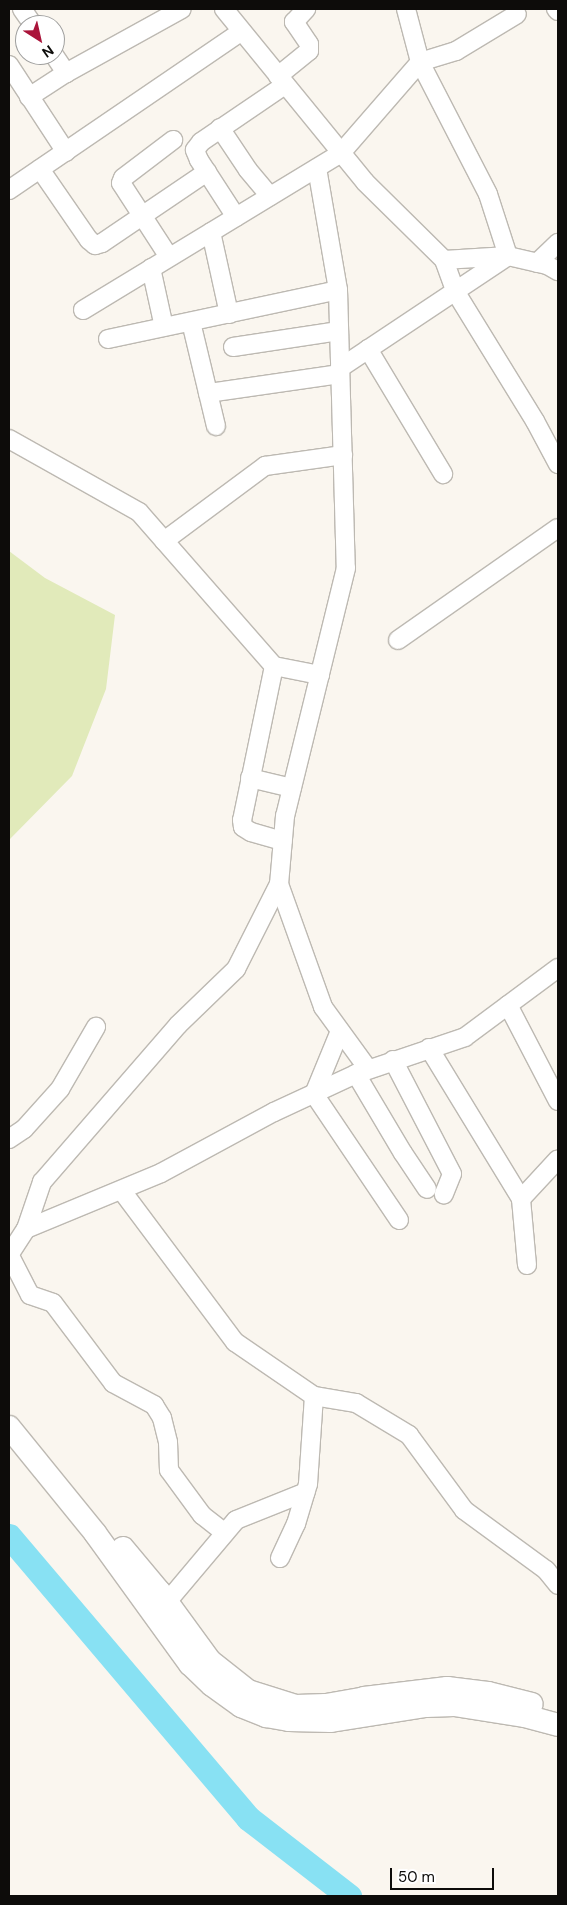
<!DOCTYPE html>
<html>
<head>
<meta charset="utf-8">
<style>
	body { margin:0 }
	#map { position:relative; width:567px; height:1905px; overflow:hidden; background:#faf6ef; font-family:"DM Sans",sans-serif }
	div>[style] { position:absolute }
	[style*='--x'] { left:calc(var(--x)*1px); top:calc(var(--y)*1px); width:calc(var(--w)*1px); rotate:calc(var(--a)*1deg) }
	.green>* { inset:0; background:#e1eaba }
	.river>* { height:25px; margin:-12.5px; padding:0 12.5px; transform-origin:12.5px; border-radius:12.5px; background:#88e1f3 }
	.roads { filter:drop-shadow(1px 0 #bdb9b2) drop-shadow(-1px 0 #bdb9b2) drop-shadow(0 1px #bdb9b2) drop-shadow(0 -1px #bdb9b2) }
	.minor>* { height:18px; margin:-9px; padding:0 9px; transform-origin:9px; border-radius:9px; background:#fff }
	.major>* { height:22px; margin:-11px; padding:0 11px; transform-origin:11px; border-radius:11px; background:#fff }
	span { translate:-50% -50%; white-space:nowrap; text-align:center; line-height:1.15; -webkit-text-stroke:4px #fff; paint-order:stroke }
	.frame { position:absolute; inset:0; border:10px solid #0d0c0a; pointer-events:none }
	.north { position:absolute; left:15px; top:15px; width:50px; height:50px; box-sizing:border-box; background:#fff; border:1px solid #9e9e9d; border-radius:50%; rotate:145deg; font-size:14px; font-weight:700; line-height:20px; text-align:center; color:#0d0c0a }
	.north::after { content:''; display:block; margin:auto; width:18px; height:22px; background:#aa143a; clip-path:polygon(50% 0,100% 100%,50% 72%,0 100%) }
	.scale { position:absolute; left:390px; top:1868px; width:104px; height:22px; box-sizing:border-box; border:2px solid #0d0c0a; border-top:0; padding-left:6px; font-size:15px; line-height:18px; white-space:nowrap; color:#0d0c0a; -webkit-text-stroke:4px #fff; paint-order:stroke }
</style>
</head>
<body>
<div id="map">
	<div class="green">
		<i style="clip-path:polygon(9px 551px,45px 578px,115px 615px,106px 689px,72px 776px,9px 840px)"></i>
	</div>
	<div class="river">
		<i style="--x:9;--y:1536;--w:370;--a:49.7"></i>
		<i style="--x:248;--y:1818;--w:128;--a:37.7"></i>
	</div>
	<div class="roads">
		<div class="minor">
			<i style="--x:22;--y:9;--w:19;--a:55"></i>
			<i style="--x:224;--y:9;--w:223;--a:50.8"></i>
			<i style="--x:365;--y:182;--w:111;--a:44.6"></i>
			<i style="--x:444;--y:260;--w:64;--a:-3.6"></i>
			<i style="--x:508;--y:256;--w:40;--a:13"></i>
			<i style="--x:547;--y:265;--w:13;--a:29"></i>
			<i style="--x:556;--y:9;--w:3;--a:45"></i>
			<i style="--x:54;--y:55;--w:22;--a:56"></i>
			<i style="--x:9;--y:65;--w:104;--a:56.8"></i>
			<i style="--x:278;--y:76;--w:40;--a:-39"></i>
			<i style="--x:309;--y:51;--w:7;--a:-90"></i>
			<i style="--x:309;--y:44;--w:27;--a:-124"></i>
			<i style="--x:294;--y:22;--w:18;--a:-47"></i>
			<i style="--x:29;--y:97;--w:44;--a:-33"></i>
			<i style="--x:66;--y:73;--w:132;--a:-28.9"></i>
			<i style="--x:220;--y:128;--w:50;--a:56.3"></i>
			<i style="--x:248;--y:170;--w:34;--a:50"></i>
			<i style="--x:317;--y:168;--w:124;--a:80.2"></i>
			<i style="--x:338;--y:290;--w:278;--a:88.4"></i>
			<i style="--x:346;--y:568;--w:255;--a:103.8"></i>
			<i style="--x:285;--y:816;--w:68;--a:95"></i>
			<i style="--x:279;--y:884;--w:131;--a:70.3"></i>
			<i style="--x:323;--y:1007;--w:77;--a:54"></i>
			<i style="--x:40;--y:169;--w:86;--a:55.4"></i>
			<i style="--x:89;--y:240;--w:8;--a:40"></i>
			<i style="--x:95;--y:245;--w:7;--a:-16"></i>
			<i style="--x:102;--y:243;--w:127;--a:-34.1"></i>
			<i style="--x:9;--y:190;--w:281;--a:-34.3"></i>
			<i style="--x:236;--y:217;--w:68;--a:-123"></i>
			<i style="--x:199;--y:160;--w:11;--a:-112"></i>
			<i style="--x:195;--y:150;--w:10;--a:-53"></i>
			<i style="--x:201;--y:142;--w:102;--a:-34.2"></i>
			<i style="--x:211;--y:232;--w:84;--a:77.6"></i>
			<i style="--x:169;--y:257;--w:88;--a:-123"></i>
			<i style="--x:121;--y:183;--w:5;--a:-68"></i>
			<i style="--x:123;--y:178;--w:63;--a:-37.2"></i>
			<i style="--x:444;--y:260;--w:33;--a:70"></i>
			<i style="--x:455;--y:291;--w:153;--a:58.4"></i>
			<i style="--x:535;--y:421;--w:49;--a:61.9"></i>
			<i style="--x:537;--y:263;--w:29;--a:-44"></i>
			<i style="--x:151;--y:268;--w:60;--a:77.6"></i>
			<i style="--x:83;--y:310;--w:302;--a:-31.3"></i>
			<i style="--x:341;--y:153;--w:121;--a:-49"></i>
			<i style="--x:420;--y:62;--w:55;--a:-104.8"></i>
			<i style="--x:191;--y:322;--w:107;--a:76.5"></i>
			<i style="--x:108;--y:339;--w:235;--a:-12"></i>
			<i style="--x:233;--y:347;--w:107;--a:-8.6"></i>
			<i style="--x:368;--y:349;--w:146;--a:59"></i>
			<i style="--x:340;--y:368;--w:202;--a:-33.7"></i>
			<i style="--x:508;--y:256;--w:65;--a:-107.9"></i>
			<i style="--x:488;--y:194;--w:148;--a:-117.3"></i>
			<i style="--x:420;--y:62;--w:38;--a:-17"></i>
			<i style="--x:456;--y:51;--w:71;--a:-31.2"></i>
			<i style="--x:208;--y:393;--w:133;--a:-8.2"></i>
			<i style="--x:9;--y:439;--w:149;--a:29.3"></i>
			<i style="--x:139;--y:512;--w:205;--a:48.8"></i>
			<i style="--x:274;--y:666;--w:47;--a:11.1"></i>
			<i style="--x:164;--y:541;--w:126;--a:-36.6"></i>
			<i style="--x:265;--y:466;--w:79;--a:-8"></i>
			<i style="--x:398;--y:640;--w:195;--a:-35"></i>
			<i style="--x:274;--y:666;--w:157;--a:101.7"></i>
			<i style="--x:242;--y:820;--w:7;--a:82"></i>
			<i style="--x:243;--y:827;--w:9;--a:32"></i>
			<i style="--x:251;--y:832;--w:33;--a:16"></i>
			<i style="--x:250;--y:778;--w:43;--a:13.4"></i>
			<i style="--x:508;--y:1005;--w:108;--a:62.5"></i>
			<i style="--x:340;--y:1031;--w:68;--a:112.4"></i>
			<i style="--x:314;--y:1094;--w:152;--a:56"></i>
			<i style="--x:429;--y:1048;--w:177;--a:58.6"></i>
			<i style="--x:393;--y:1060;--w:128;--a:62.6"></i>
			<i style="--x:452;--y:1174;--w:22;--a:112"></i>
			<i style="--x:356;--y:1074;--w:92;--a:59.3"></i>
			<i style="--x:403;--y:1153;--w:43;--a:56.3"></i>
			<i style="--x:9;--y:1139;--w:18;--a:-34"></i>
			<i style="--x:24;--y:1129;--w:54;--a:-48"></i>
			<i style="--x:60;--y:1089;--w:72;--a:-59.9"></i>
			<i style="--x:122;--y:1191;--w:189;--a:53.2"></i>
			<i style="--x:235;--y:1342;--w:96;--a:34.4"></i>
			<i style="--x:314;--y:1396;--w:43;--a:9.5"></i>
			<i style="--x:356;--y:1403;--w:62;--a:31.1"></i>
			<i style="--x:409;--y:1435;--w:93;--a:53.7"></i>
			<i style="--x:464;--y:1510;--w:102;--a:36.2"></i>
			<i style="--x:546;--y:1570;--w:19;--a:51"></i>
			<i style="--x:26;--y:1229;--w:146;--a:-22.5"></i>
			<i style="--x:161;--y:1173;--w:128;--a:-28.4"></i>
			<i style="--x:274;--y:1112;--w:90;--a:-24.9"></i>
			<i style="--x:356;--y:1074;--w:115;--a:-18.7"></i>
			<i style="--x:465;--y:1037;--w:116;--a:-36.6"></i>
			<i style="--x:9;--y:1254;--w:46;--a:62.9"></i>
			<i style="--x:30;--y:1295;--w:24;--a:19"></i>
			<i style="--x:53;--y:1303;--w:100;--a:53.1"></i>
			<i style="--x:113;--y:1383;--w:47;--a:28.2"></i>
			<i style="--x:154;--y:1405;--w:15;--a:58"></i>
			<i style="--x:162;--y:1418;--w:25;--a:76"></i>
			<i style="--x:168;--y:1442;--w:28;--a:88"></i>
			<i style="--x:169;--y:1470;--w:56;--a:53.7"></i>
			<i style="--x:202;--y:1515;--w:29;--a:38"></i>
			<i style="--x:9;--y:1255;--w:31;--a:-57"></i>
			<i style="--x:26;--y:1229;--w:50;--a:-71.2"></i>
			<i style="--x:42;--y:1182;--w:208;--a:-49.1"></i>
			<i style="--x:178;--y:1025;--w:81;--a:-44"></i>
			<i style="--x:236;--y:969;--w:95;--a:-63.2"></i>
			<i style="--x:527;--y:1265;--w:66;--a:-95.2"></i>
			<i style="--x:521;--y:1199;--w:54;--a:-47.2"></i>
			<i style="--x:280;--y:1558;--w:38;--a:-65"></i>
			<i style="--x:296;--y:1524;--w:42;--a:-73.3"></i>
			<i style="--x:308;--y:1484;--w:88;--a:-86.1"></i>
			<i style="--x:167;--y:1602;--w:107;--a:-49.9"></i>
			<i style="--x:236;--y:1520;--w:75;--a:-21.8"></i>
		</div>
		<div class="major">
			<i style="--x:9;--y:1427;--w:136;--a:50.9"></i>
			<i style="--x:95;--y:1533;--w:162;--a:54.1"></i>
			<i style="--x:190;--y:1664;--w:30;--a:44"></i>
			<i style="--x:212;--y:1685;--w:36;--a:36"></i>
			<i style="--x:241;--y:1706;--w:27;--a:22"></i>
			<i style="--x:266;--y:1716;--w:23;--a:10"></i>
			<i style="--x:289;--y:1720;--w:42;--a:1.4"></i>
			<i style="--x:331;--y:1721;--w:96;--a:-9"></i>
			<i style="--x:426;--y:1706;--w:28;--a:-2"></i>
			<i style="--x:454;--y:1705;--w:72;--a:8.8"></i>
			<i style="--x:525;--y:1716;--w:34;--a:15"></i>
			<i style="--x:123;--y:1548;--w:56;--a:50.1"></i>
			<i style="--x:159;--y:1591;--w:87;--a:53.9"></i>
			<i style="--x:210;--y:1661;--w:48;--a:38.3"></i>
			<i style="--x:248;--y:1691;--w:50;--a:17.4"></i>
			<i style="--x:296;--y:1706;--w:30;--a:-2"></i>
			<i style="--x:326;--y:1705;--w:39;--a:-10"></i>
			<i style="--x:364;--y:1698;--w:84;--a:-6.9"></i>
			<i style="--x:447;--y:1688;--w:41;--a:7"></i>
			<i style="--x:488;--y:1693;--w:45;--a:14"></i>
		</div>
	</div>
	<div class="frame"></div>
	<div class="north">N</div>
	<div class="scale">50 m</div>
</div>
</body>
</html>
